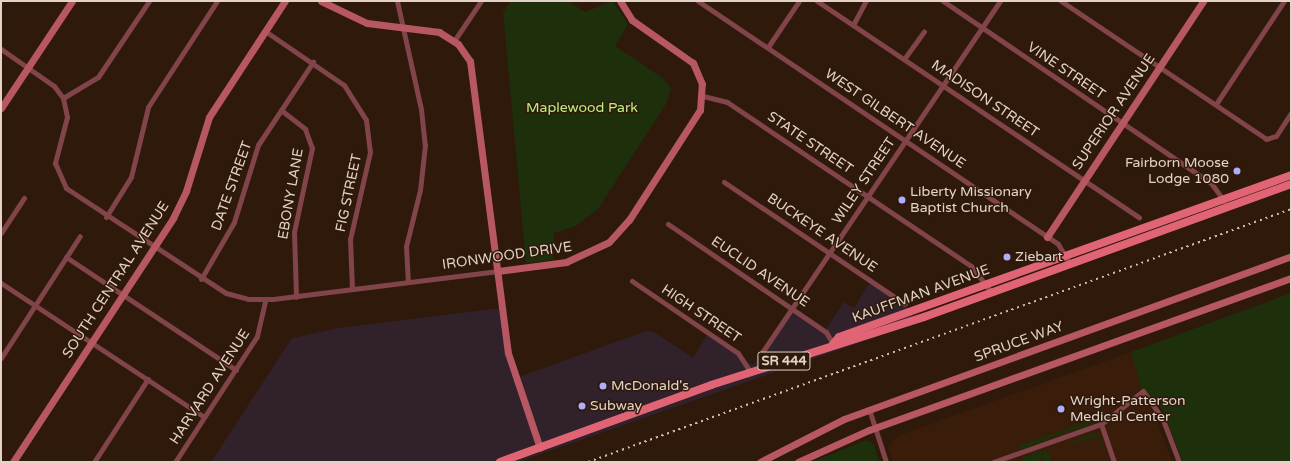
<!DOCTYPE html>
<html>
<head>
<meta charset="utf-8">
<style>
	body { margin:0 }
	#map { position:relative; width:1292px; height:463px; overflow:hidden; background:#2f190a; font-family:"Varela Round",sans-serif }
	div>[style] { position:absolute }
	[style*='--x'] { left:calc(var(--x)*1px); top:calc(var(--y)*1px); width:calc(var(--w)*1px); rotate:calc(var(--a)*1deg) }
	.commercial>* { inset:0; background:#30212b }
	.built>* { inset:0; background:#391c09 }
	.green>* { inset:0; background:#1e2f0b }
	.round { border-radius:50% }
	.street>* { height:5px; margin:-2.5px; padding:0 2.5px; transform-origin:2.5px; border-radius:2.5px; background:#80444a }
	.secondary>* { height:7px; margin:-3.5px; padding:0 3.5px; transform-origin:3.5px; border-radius:3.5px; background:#b65762 }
	.primary>* { height:8px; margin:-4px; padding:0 4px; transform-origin:4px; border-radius:4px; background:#e16475 }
	.rail>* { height:1.5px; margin-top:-0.75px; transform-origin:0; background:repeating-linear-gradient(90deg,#cdbcb2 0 2px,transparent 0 6px) }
	.dots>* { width:11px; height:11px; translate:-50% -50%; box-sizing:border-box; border:2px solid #2f190a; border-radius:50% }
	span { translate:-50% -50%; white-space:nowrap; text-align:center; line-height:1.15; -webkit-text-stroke:3px #2f190a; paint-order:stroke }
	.shield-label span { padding:1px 3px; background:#2f190a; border:1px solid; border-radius:3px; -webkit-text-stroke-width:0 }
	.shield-label { font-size:13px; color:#e2d2c8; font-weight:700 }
	.street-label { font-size:14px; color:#e2d2c8 }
	.park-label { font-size:14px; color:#baf181 }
	.poi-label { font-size:14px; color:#e2d2c8 }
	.right { translate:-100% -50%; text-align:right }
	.left { translate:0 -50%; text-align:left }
	.frame { position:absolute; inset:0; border:2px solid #e2d2c8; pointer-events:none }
</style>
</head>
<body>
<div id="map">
	<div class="commercial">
		<i style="clip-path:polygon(870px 282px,909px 309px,916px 323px,518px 462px,211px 462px,292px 338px,338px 328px,502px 308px,516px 378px,646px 331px,656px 333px,693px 358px,708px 334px,753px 365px,790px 309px,826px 329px,844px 302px,854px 308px)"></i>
	</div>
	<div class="built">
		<i style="clip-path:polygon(1131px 352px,1145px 399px,1157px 420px,1172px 462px,893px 462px,888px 447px,897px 436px)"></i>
	</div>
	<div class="green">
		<i style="clip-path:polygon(511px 1px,568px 1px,585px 12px,613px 1px,628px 24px,615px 46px,664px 79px,671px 89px,666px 104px,598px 209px,576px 226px,554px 233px,553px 260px,526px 263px,503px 12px)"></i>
		<i style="clip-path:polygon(1291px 293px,1291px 462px,1183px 462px,1162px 409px,1141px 388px,1131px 352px)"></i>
		<i style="clip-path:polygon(1090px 421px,1091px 425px,1053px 437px,1052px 434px)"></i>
		<i style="clip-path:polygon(1094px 433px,1099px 435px,1109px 462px,1098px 437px,1065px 445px)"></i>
		<i style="clip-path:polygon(1051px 434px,1051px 439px,1022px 449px,1019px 446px)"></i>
		<i style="clip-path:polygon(866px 440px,874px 444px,879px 462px,812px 462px)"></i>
		<i style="clip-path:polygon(1043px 450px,1039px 462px,1024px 462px,1024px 457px)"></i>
		<i class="round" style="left:1041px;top:452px;width:10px;height:10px"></i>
	</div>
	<div class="street">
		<i style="--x:397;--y:1;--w:111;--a:77.5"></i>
		<i style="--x:421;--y:109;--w:36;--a:84"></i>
		<i style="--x:425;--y:145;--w:45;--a:96.3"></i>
		<i style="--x:420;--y:190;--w:58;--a:104"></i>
		<i style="--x:406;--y:246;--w:36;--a:87"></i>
		<i style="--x:698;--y:1;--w:434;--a:34"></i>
		<i style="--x:1058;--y:244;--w:23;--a:59"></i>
		<i style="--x:817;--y:1;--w:388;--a:33.9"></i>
		<i style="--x:943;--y:1;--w:324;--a:34.2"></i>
		<i style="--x:1211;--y:183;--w:22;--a:54"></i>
		<i style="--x:1061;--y:1;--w:247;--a:33.9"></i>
		<i style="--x:1266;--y:139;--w:10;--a:-17"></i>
		<i style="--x:1276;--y:136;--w:27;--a:-57"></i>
		<i style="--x:853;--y:25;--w:27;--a:-62"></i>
		<i style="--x:265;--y:31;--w:96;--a:34.4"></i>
		<i style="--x:344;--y:85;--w:41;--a:57.8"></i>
		<i style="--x:366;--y:120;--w:32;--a:83"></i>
		<i style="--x:370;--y:152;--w:89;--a:102.9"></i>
		<i style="--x:350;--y:239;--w:50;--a:87.7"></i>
		<i style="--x:454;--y:41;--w:48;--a:-56"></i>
		<i style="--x:768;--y:47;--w:55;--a:-56"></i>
		<i style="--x:1;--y:49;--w:65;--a:34.9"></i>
		<i style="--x:54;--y:86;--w:15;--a:53"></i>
		<i style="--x:63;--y:98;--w:19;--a:78"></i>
		<i style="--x:67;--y:117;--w:48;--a:104.6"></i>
		<i style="--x:55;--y:163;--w:27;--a:66"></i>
		<i style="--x:66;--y:188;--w:191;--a:33.3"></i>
		<i style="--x:226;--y:293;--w:23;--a:15"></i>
		<i style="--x:248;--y:299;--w:25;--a:0"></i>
		<i style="--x:273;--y:299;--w:227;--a:-7.1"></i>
		<i style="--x:904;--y:59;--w:34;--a:-54"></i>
		<i style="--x:703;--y:96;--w:25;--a:14"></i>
		<i style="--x:727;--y:102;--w:294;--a:33.9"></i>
		<i style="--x:971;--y:266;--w:33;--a:52"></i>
		<i style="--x:63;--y:98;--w:41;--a:-31"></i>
		<i style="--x:98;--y:77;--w:92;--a:-56.1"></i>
		<i style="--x:1216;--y:104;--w:123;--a:-56.6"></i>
		<i style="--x:281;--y:110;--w:31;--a:38"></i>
		<i style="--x:305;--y:129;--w:20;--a:70"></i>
		<i style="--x:312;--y:148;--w:86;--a:102.1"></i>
		<i style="--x:294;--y:232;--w:65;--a:88.2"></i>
		<i style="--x:724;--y:182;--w:218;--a:34"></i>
		<i style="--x:106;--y:217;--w:47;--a:-58"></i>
		<i style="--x:131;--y:177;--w:72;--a:-76.3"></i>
		<i style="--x:148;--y:107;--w:126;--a:-56.9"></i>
		<i style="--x:668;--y:224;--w:191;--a:34.4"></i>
		<i style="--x:826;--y:332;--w:14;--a:60"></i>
		<i style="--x:1;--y:233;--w:42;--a:-56.7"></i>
		<i style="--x:66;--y:257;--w:204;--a:33.6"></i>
		<i style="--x:201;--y:279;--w:66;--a:-59.9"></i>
		<i style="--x:234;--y:222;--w:81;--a:-72.7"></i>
		<i style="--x:258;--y:145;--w:100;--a:-56.5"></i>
		<i style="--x:632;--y:281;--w:128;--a:34.2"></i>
		<i style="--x:738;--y:353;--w:24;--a:57"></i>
		<i style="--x:1;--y:283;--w:243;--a:33.4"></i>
		<i style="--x:761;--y:354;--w:426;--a:-55.9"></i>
		<i style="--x:1;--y:358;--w:145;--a:-57.1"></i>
		<i style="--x:869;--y:409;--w:56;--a:72.2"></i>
		<i style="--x:1101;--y:424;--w:40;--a:71.1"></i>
		<i style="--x:94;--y:462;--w:99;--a:-57"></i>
		<i style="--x:175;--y:462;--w:150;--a:-56.9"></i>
		<i style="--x:257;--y:336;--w:37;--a:-77"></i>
		<i style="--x:993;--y:462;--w:114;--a:-19.4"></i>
		<i style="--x:1101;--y:424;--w:53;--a:-38.2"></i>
		<i style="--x:1143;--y:391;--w:35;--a:55"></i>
		<i style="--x:1163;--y:420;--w:45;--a:69.1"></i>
	</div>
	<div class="secondary">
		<i style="--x:321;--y:1;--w:51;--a:25.6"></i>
		<i style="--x:367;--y:23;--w:73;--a:7.1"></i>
		<i style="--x:439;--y:32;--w:22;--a:32"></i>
		<i style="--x:458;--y:44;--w:21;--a:55"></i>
		<i style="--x:470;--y:61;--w:294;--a:82.6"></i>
		<i style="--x:508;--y:353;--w:100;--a:71.4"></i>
		<i style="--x:1;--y:108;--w:128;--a:-56.4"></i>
		<i style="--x:1047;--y:237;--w:283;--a:-56.5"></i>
		<i style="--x:498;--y:271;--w:69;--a:-7.5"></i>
		<i style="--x:566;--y:262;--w:47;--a:-24.9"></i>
		<i style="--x:609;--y:242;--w:30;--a:-48"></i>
		<i style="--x:629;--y:220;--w:131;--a:-57.2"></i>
		<i style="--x:700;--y:110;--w:26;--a:-86"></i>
		<i style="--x:702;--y:84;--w:23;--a:-113"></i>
		<i style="--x:693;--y:63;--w:75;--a:-144.8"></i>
		<i style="--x:632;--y:20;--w:22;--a:-122"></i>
		<i style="--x:13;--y:462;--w:292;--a:-56.7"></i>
		<i style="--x:173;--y:218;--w:30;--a:-64"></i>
		<i style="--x:186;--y:191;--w:77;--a:-72.7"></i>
		<i style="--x:209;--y:117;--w:139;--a:-56.8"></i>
		<i style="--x:760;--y:462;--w:94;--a:-27.1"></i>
		<i style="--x:844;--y:419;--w:476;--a:-20"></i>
		<i style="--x:798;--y:462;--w:78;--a:-24.3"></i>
		<i style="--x:869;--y:430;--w:449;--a:-19.8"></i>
	</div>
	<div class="primary">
		<i style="--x:833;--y:344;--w:9;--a:-49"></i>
		<i style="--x:839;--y:337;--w:480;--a:-19.7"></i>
		<i style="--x:500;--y:462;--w:225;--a:-20"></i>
		<i style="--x:711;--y:385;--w:224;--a:-17.7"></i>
		<i style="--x:924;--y:317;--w:390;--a:-19.9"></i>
	</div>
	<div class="rail">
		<i style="--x:588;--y:462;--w:747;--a:-19.79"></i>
	</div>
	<div class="dots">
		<i style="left:1237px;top:171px;background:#afaefa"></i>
		<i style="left:902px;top:200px;background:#afaefa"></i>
		<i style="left:1007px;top:257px;background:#afaefa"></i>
		<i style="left:603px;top:386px;background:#afaefa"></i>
		<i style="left:582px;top:406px;background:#afaefa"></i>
		<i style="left:1061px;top:409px;background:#afaefa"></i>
	</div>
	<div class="shield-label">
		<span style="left:784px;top:361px">SR 444</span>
	</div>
	<div class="street-label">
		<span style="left:1066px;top:71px;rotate:34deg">VINE STREET</span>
		<span style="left:985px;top:99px;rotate:34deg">MADISON STREET</span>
		<span style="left:1114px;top:112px;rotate:-56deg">SUPERIOR AVENUE</span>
		<span style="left:895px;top:119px;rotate:34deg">WEST GILBERT AVENUE</span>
		<span style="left:810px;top:143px;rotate:34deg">STATE STREET</span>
		<span style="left:864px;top:181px;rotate:-56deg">WILEY STREET</span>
		<span style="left:232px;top:186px;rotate:-70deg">DATE STREET</span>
		<span style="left:349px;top:193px;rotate:-78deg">FIG STREET</span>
		<span style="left:291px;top:194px;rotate:-80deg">EBONY LANE</span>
		<span style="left:822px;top:233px;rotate:34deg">BUCKEYE AVENUE</span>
		<span style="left:507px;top:256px;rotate:-8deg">IRONWOOD DRIVE</span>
		<span style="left:760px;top:272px;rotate:34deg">EUCLID AVENUE</span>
		<span style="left:116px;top:280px;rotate:-57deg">SOUTH CENTRAL AVENUE</span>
		<span style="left:921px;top:294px;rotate:-20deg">KAUFFMAN AVENUE</span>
		<span style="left:701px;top:314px;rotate:34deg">HIGH STREET</span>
		<span style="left:1019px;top:342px;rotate:-20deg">SPRUCE WAY</span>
		<span style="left:210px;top:387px;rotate:-57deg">HARVARD AVENUE</span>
	</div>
	<div class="park-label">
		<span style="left:582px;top:108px">Maplewood Park</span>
	</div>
	<div class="poi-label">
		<span class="right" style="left:1229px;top:171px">Fairborn Moose<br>Lodge 1080</span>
		<span class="left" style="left:910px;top:200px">Liberty Missionary<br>Baptist Church</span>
		<span class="left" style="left:1015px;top:257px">Ziebart</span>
		<span class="left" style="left:611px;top:386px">McDonald's</span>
		<span class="left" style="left:1070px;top:409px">Wright-Patterson<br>Medical Center</span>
		<span class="left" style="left:590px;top:406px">Subway</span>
	</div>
	<div class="frame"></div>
</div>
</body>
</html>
